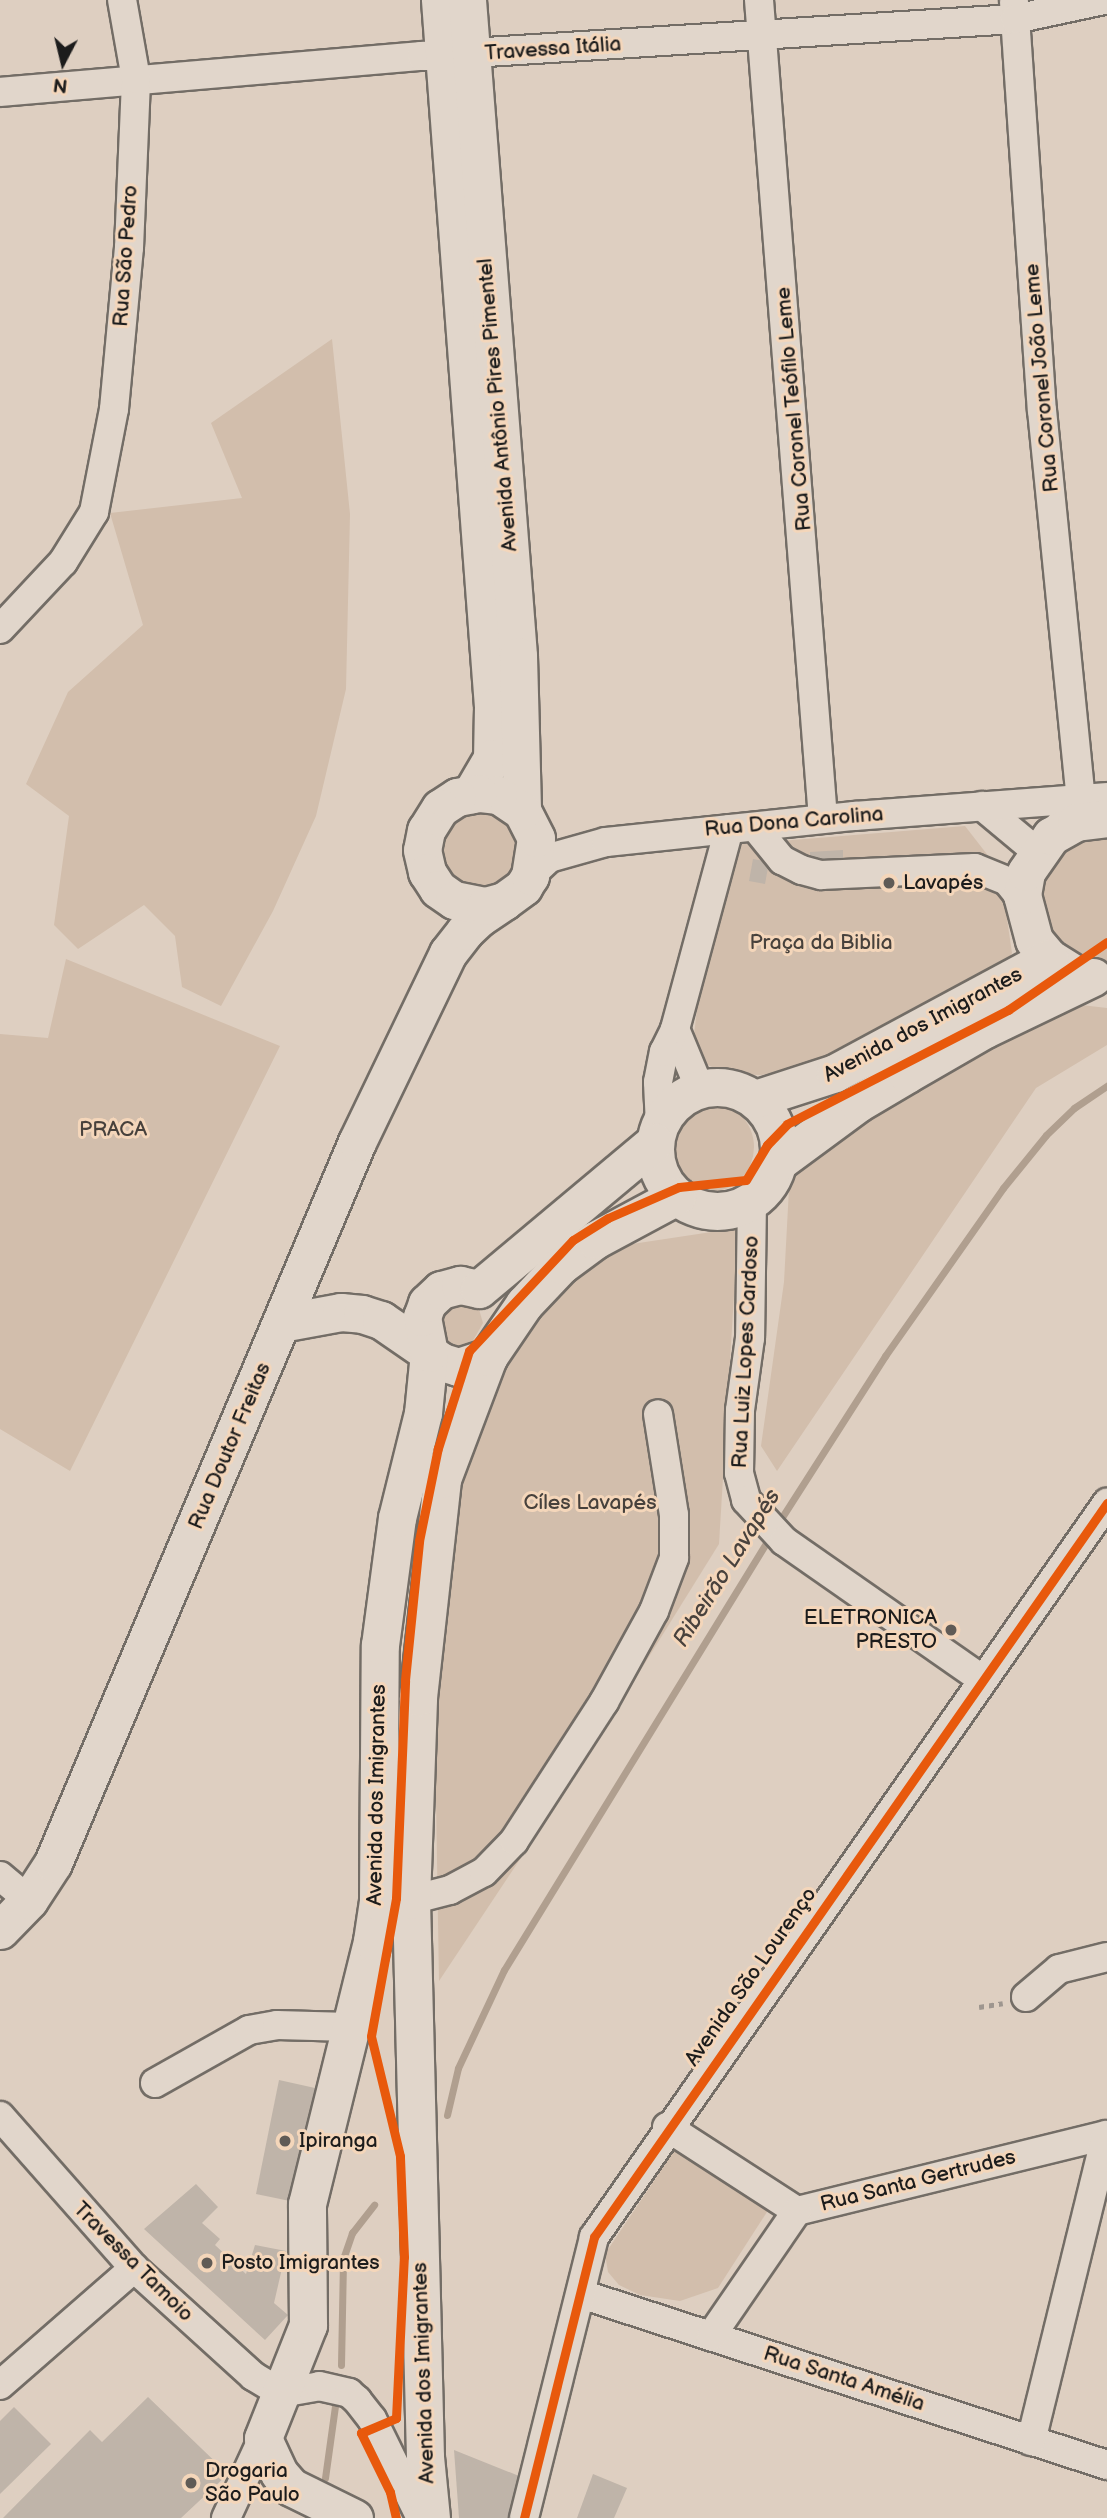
<!DOCTYPE html>
<html>
<head>
<meta charset="utf-8">
<style>
	body { margin:0 }
	#map { position:relative; width:1107px; height:2518px; overflow:hidden; background:#decfc1; font-family:"Balsamiq Sans",sans-serif }
	div>[style] { position:absolute }
	[style*='--x'] { left:calc(var(--x)*1px); top:calc(var(--y)*1px); width:calc(var(--w)*1px); rotate:calc(var(--a)*1deg) }
	.green>* { inset:0; background:#d2beac }
	.round { border-radius:50% }
	.stream>* { height:7px; margin:-3.5px; padding:0 3.5px; transform-origin:3.5px; border-radius:3.5px; background:#b09f8f }
	.building>* { inset:0; background:#bfb4a9 }
	.path>* { height:4.5px; margin-top:-2.25px; transform-origin:0; background:repeating-linear-gradient(90deg,#9e968f 0 5px,transparent 0 10px) }
	.roads { filter:drop-shadow(2px 0 #736d66) drop-shadow(-2px 0 #736d66) drop-shadow(0 2px #736d66) drop-shadow(0 -2px #736d66) }
	.minor>* { height:28px; margin:-14px; padding:0 14px; transform-origin:14px; border-radius:14px; background:#e1d6cb }
	.major>* { height:37px; margin:-18.5px; padding:0 18.5px; transform-origin:18.5px; border-radius:18.5px; background:#e1d6cb }
	.major>.ring { margin:-18.5px; padding:0; box-sizing:content-box; background:none; border:37px solid #e1d6cb; border-radius:50% }
	.cycleway>* { height:9px; margin:-4.5px; padding:0 4.5px; transform-origin:4.5px; border-radius:4.5px; background:#e8590c }
	.dots>* { width:19px; height:19px; translate:-50% -50%; box-sizing:border-box; border:4px solid #f4d6ba; border-radius:50% }
	span { translate:-50% -50%; white-space:nowrap; text-align:center; line-height:1.15; -webkit-text-stroke:6px #f4d6ba; paint-order:stroke }
	.street-label { font-size:21px; color:#1c1c1c }
	.poi-label { font-size:21px; color:#1c1c1c }
	.left { translate:0 -50%; text-align:left }
	.right { translate:-100% -50%; text-align:right }
	.park-label { font-size:21px; color:#47413c }
	.water-label { font-size:23px; color:#49423d; font-style:italic }
	.north { position:absolute; left:28px; top:28px; width:70px; height:70px; -webkit-text-stroke:5px #f4d6ba; paint-order:stroke; rotate:187deg; font-size:19px; font-weight:700; line-height:28px; text-align:center; color:#1c1c1c }
	.north::after { content:''; display:block; margin:auto; width:24px; height:32px; background:#1c1c1c; clip-path:polygon(50% 0,100% 100%,50% 72%,0 100%) }
</style>
</head>
<body>
<div id="map">
	<div class="green">
		<i style="clip-path:polygon(332px 339px,350px 514px,346px 689px,316px 816px,273px 911px,221px 1006px,182px 987px,175px 936px,144px 905px,78px 949px,54px 925px,69px 816px,26px 784px,68px 692px,143px 625px,110px 513px,242px 498px,211px 423px)"></i>
		<i class="round" style="left:439px;top:809px;width:80px;height:80px"></i>
		<i style="clip-path:polygon(965px 826px,1000px 871px,1012px 953px,999px 975px,815px 1064px,761px 1075px,728px 1074px,701px 1062px,694px 1035px,701px 975px,742px 844px)"></i>
		<i style="clip-path:polygon(1107px 831px,1107px 965px,1090px 964px,1069px 956px,1041px 923px,1038px 880px,1063px 844px)"></i>
		<i style="clip-path:polygon(66px 959px,280px 1046px,70px 1471px,0 1429px,0 1034px,48px 1038px)"></i>
		<i style="clip-path:polygon(1064px 1003px,1107px 1008px,1107px 1045px,1036px 1088px,777px 1471px,761px 1446px,784px 1282px,790px 1170px,849px 1110px)"></i>
		<i class="round" style="left:664px;top:1102px;width:90px;height:90px"></i>
		<i style="clip-path:polygon(738px 1228px,719px 1544px,568px 1787px,439px 1981px,433px 1614px,464px 1462px,523px 1332px,572px 1275px,632px 1244px)"></i>
		<i style="clip-path:polygon(436px 1300px,478px 1306px,483px 1323px,470px 1346px,443px 1348px)"></i>
		<i style="clip-path:polygon(680px 2142px,774px 2201px,718px 2288px,680px 2301px,640px 2295px,619px 2285px,608px 2272px,605px 2254px)"></i>
	</div>
	<div class="stream">
		<i style="--x:777;--y:1525;--w:201;--a:-57.4"></i>
		<i style="--x:885;--y:1356;--w:205;--a:-54.9"></i>
		<i style="--x:1003;--y:1188;--w:68;--a:-50.9"></i>
		<i style="--x:1046;--y:1135;--w:39;--a:-44"></i>
		<i style="--x:1074;--y:1108;--w:40;--a:-34"></i>
		<i style="--x:447;--y:2115;--w:48;--a:-76.8"></i>
		<i style="--x:458;--y:2068;--w:108;--a:-64.9"></i>
		<i style="--x:504;--y:1970;--w:510;--a:-58.46"></i>
		<i style="--x:341;--y:2365;--w:106;--a:-88.9"></i>
		<i style="--x:343;--y:2259;--w:28;--a:-71"></i>
		<i style="--x:352;--y:2233;--w:36;--a:-52"></i>
		<i style="--x:325;--y:2478;--w:73;--a:-82.1"></i>
	</div>
	<div class="building">
		<i style="clip-path:polygon(843px 850px,843px 864px,811px 866px,810px 852px)"></i>
		<i style="clip-path:polygon(753px 859px,769px 862px,765px 884px,749px 881px)"></i>
		<i style="clip-path:polygon(279px 2080px,315px 2088px,290px 2201px,256px 2194px)"></i>
		<i style="clip-path:polygon(196px 2184px,218px 2207px,202px 2223px,220px 2239px,215px 2245px,246px 2274px,255px 2245px,286px 2251px,274px 2303px,288px 2315px,265px 2340px,144px 2229px)"></i>
		<i style="clip-path:polygon(148px 2397px,228px 2474px,181px 2518px,3px 2518px,90px 2430px,102px 2442px)"></i>
		<i style="clip-path:polygon(14px 2407px,51px 2444px,0 2494px,0 2421px)"></i>
		<i style="clip-path:polygon(454px 2450px,519px 2476px,508px 2518px,459px 2518px)"></i>
		<i style="clip-path:polygon(593px 2474px,627px 2488px,614px 2518px,577px 2518px)"></i>
	</div>
	<div class="path">
		<i style="--x:979;--y:2007;--w:24;--a:-9"></i>
	</div>
	<div class="roads">
		<div class="minor">
			<i style="--x:759;--y:0;--w:821;--a:85.53"></i>
			<i style="--x:1014;--y:2;--w:409;--a:86.1"></i>
			<i style="--x:1042;--y:410;--w:391;--a:84.3"></i>
			<i style="--x:1081;--y:799;--w:41;--a:129.1"></i>
			<i style="--x:0;--y:92;--w:424;--a:-4.9"></i>
			<i style="--x:422;--y:56;--w:594;--a:-3.57"></i>
			<i style="--x:1015;--y:19;--w:91;--a:-12.1"></i>
			<i style="--x:0;--y:629;--w:92;--a:-46.8"></i>
			<i style="--x:63;--y:562;--w:59;--a:-58.2"></i>
			<i style="--x:94;--y:512;--w:105;--a:-79"></i>
			<i style="--x:114;--y:409;--w:162;--a:-84.7"></i>
			<i style="--x:129;--y:248;--w:169;--a:-87.6"></i>
			<i style="--x:136;--y:79;--w:80;--a:-100"></i>
			<i style="--x:982;--y:806;--w:70;--a:39.8"></i>
			<i style="--x:755;--y:827;--w:43;--a:50.7"></i>
			<i style="--x:782;--y:860;--w:22;--a:27"></i>
			<i style="--x:802;--y:870;--w:20;--a:15"></i>
			<i style="--x:821;--y:875;--w:154;--a:-2.6"></i>
			<i style="--x:975;--y:868;--w:35;--a:22"></i>
			<i style="--x:1007;--y:881;--w:26;--a:51"></i>
			<i style="--x:530;--y:876;--w:26;--a:-43"></i>
			<i style="--x:549;--y:858;--w:59;--a:-15.7"></i>
			<i style="--x:606;--y:842;--w:250;--a:-6"></i>
			<i style="--x:855;--y:816;--w:253;--a:-4.3"></i>
			<i style="--x:675;--y:1029;--w:65;--a:67.4"></i>
			<i style="--x:660;--y:1125;--w:43;--a:-92.7"></i>
			<i style="--x:658;--y:1082;--w:31;--a:-79"></i>
			<i style="--x:664;--y:1052;--w:25;--a:-64"></i>
			<i style="--x:675;--y:1029;--w:207;--a:-74.9"></i>
			<i style="--x:752;--y:1200;--w:138;--a:90.8"></i>
			<i style="--x:750;--y:1338;--w:73;--a:97.9"></i>
			<i style="--x:740;--y:1410;--w:63;--a:90.9"></i>
			<i style="--x:739;--y:1473;--w:28;--a:75"></i>
			<i style="--x:746;--y:1500;--w:56;--a:47.2"></i>
			<i style="--x:784;--y:1541;--w:241;--a:34.9"></i>
			<i style="--x:0;--y:1876;--w:38;--a:40"></i>
			<i style="--x:411;--y:1900;--w:40;--a:-14.4"></i>
			<i style="--x:450;--y:1890;--w:38;--a:-28"></i>
			<i style="--x:484;--y:1872;--w:43;--a:-45.9"></i>
			<i style="--x:514;--y:1841;--w:166;--a:-57.1"></i>
			<i style="--x:604;--y:1702;--w:104;--a:-61.2"></i>
			<i style="--x:654;--y:1611;--w:57;--a:-69.3"></i>
			<i style="--x:674;--y:1558;--w:43;--a:-90"></i>
			<i style="--x:674;--y:1515;--w:102;--a:-99"></i>
			<i style="--x:1026;--y:1997;--w:43;--a:-40.3"></i>
			<i style="--x:1059;--y:1969;--w:49;--a:-14"></i>
			<i style="--x:155;--y:2083;--w:108;--a:-29.4"></i>
			<i style="--x:249;--y:2030;--w:28;--a:-10"></i>
			<i style="--x:277;--y:2025;--w:73;--a:1.6"></i>
			<i style="--x:0;--y:2116;--w:203;--a:48.6"></i>
			<i style="--x:134;--y:2268;--w:161;--a:42.2"></i>
			<i style="--x:253;--y:2376;--w:33;--a:31"></i>
			<i style="--x:281;--y:2393;--w:39;--a:-10"></i>
			<i style="--x:319;--y:2386;--w:31;--a:13"></i>
			<i style="--x:349;--y:2393;--w:11;--a:41"></i>
			<i style="--x:357;--y:2400;--w:24;--a:52"></i>
			<i style="--x:372;--y:2419;--w:110;--a:63.7"></i>
			<i style="--x:667;--y:2127;--w:155;--a:32.9"></i>
			<i style="--x:797;--y:2211;--w:319;--a:-13.8"></i>
			<i style="--x:581;--y:2294;--w:553;--a:18.01"></i>
			<i style="--x:711;--y:2336;--w:152;--a:-55.5"></i>
			<i style="--x:0;--y:2385;--w:178;--a:-41.1"></i>
			<i style="--x:1031;--y:2441;--w:315;--a:-76.2"></i>
			<i style="--x:226;--y:2518;--w:88;--a:-65.2"></i>
			<i style="--x:524;--y:2518;--w:290;--a:-76"></i>
			<i style="--x:594;--y:2237;--w:896;--a:-55.05"></i>
		</div>
		<div class="major">
			<i style="--x:440;--y:0;--w:709;--a:85.71"></i>
			<i style="--x:493;--y:707;--w:51;--a:91.1"></i>
			<i style="--x:492;--y:758;--w:42;--a:120.3"></i>
			<i style="--x:467;--y:0;--w:658;--a:85.55"></i>
			<i style="--x:518;--y:656;--w:155;--a:88.5"></i>
			<i style="--x:1070;--y:971;--w:25;--a:-148"></i>
			<i style="--x:1049;--y:958;--w:23;--a:-130"></i>
			<i style="--x:1034;--y:940;--w:47;--a:-104.9"></i>
			<i style="--x:1022;--y:895;--w:23;--a:-80"></i>
			<i style="--x:1026;--y:872;--w:44;--a:-55.2"></i>
			<i style="--x:1051;--y:836;--w:29;--a:-29"></i>
			<i style="--x:1076;--y:822;--w:31;--a:-7"></i>
			<i class="ring" style="left:655px;top:1087px;width:87px;height:87px"></i>
			<i style="--x:755;--y:1099;--w:84;--a:-18"></i>
			<i style="--x:835;--y:1073;--w:243;--a:-28.3"></i>
			<i style="--x:778;--y:1162;--w:99;--a:-36.4"></i>
			<i style="--x:858;--y:1103;--w:57;--a:-30.6"></i>
			<i style="--x:907;--y:1074;--w:90;--a:-30"></i>
			<i style="--x:985;--y:1029;--w:120;--a:-25.7"></i>
			<i style="--x:281;--y:1323;--w:61;--a:-10.4"></i>
			<i style="--x:341;--y:1312;--w:21;--a:5"></i>
			<i style="--x:362;--y:1314;--w:20;--a:18"></i>
			<i style="--x:381;--y:1320;--w:74;--a:34.5"></i>
			<i style="--x:442;--y:1362;--w:17;--a:17"></i>
			<i style="--x:458;--y:1367;--w:32;--a:-18"></i>
			<i style="--x:0;--y:1930;--w:42;--a:-46"></i>
			<i style="--x:29;--y:1900;--w:44;--a:-57"></i>
			<i style="--x:53;--y:1863;--w:782;--a:-67.14"></i>
			<i style="--x:357;--y:1142;--w:210;--a:-64.3"></i>
			<i style="--x:448;--y:953;--w:28;--a:-52"></i>
			<i style="--x:465;--y:931;--w:19;--a:-43"></i>
			<i style="--x:479;--y:918;--w:30;--a:-34"></i>
			<i style="--x:504;--y:901;--w:24;--a:-36"></i>
			<i style="--x:523;--y:887;--w:13;--a:-58"></i>
			<i style="--x:530;--y:876;--w:38;--a:-81"></i>
			<i style="--x:536;--y:838;--w:30;--a:-117"></i>
			<i style="--x:522;--y:811;--w:29;--a:-146"></i>
			<i style="--x:498;--y:795;--w:20;--a:-174"></i>
			<i style="--x:478;--y:793;--w:21;--a:169"></i>
			<i style="--x:457;--y:797;--w:20;--a:147"></i>
			<i style="--x:440;--y:808;--w:26;--a:122"></i>
			<i style="--x:426;--y:830;--w:20;--a:101"></i>
			<i style="--x:422;--y:850;--w:23;--a:77"></i>
			<i style="--x:427;--y:872;--w:20;--a:57"></i>
			<i style="--x:438;--y:889;--w:19;--a:35"></i>
			<i style="--x:454;--y:900;--w:32;--a:11"></i>
			<i style="--x:485;--y:906;--w:20;--a:-15"></i>
			<i style="--x:354;--y:2518;--w:70;--a:-153.8"></i>
			<i style="--x:291;--y:2487;--w:18;--a:-131"></i>
			<i style="--x:279;--y:2473;--w:38;--a:-115"></i>
			<i style="--x:263;--y:2438;--w:122;--a:-68.3"></i>
			<i style="--x:308;--y:2325;--w:121;--a:-90.5"></i>
			<i style="--x:307;--y:2204;--w:271;--a:-76.1"></i>
			<i style="--x:372;--y:1941;--w:40;--a:-81.5"></i>
			<i style="--x:378;--y:1901;--w:256;--a:-89.6"></i>
			<i style="--x:380;--y:1645;--w:128;--a:-82.4"></i>
			<i style="--x:397;--y:1518;--w:108;--a:-76.1"></i>
			<i style="--x:423;--y:1413;--w:60;--a:-84.3"></i>
			<i style="--x:429;--y:1353;--w:37;--a:-101"></i>
			<i style="--x:422;--y:1317;--w:15;--a:-70"></i>
			<i style="--x:427;--y:1303;--w:19;--a:-43"></i>
			<i style="--x:441;--y:1290;--w:20;--a:-15"></i>
			<i style="--x:460;--y:1285;--w:19;--a:12"></i>
			<i style="--x:479;--y:1289;--w:229;--a:-39.9"></i>
			<i style="--x:431;--y:2518;--w:61;--a:-95.6"></i>
			<i style="--x:425;--y:2457;--w:557;--a:-91.44"></i>
			<i style="--x:411;--y:1900;--w:203;--a:-88"></i>
			<i style="--x:418;--y:1697;--w:219;--a:-83.7"></i>
			<i style="--x:442;--y:1479;--w:130;--a:-69.3"></i>
			<i style="--x:488;--y:1357;--w:64;--a:-55.8"></i>
			<i style="--x:524;--y:1304;--w:54;--a:-46.5"></i>
			<i style="--x:561;--y:1265;--w:42;--a:-36.3"></i>
			<i style="--x:595;--y:1240;--w:93;--a:-28.2"></i>
		</div>
	</div>
	<div class="cycleway">
		<i style="--x:396;--y:2518;--w:27;--a:-103"></i>
		<i style="--x:390;--y:2492;--w:66;--a:-116.2"></i>
		<i style="--x:361;--y:2433;--w:38;--a:-23"></i>
		<i style="--x:396;--y:2418;--w:161;--a:-87.2"></i>
		<i style="--x:404;--y:2257;--w:101;--a:-92.3"></i>
		<i style="--x:400;--y:2156;--w:123;--a:-103.6"></i>
		<i style="--x:371;--y:2036;--w:140;--a:-79.7"></i>
		<i style="--x:396;--y:1898;--w:218;--a:-87.6"></i>
		<i style="--x:405;--y:1680;--w:140;--a:-84.2"></i>
		<i style="--x:419;--y:1541;--w:95;--a:-78.5"></i>
		<i style="--x:438;--y:1448;--w:102;--a:-72.3"></i>
		<i style="--x:469;--y:1351;--w:152;--a:-46.9"></i>
		<i style="--x:573;--y:1240;--w:41;--a:-32.2"></i>
		<i style="--x:608;--y:1218;--w:77;--a:-23.6"></i>
		<i style="--x:679;--y:1187;--w:67;--a:-6"></i>
		<i style="--x:746;--y:1180;--w:41;--a:-59"></i>
		<i style="--x:767;--y:1145;--w:29;--a:-46"></i>
		<i style="--x:787;--y:1124;--w:249;--a:-27.3"></i>
		<i style="--x:1008;--y:1010;--w:120;--a:-34.5"></i>
		<i style="--x:524;--y:2518;--w:290;--a:-76"></i>
		<i style="--x:594;--y:2237;--w:896;--a:-55.05"></i>
	</div>
	<div class="dots">
		<i style="left:889px;top:883px;background:#605b56"></i>
		<i style="left:951px;top:1630px;background:#605b56"></i>
		<i style="left:285px;top:2141px;background:#605b56"></i>
		<i style="left:207px;top:2263px;background:#605b56"></i>
		<i style="left:191px;top:2483px;background:#605b56"></i>
	</div>
	<div class="street-label">
		<span style="left:553px;top:49px;rotate:-4deg">Travessa Itália</span>
		<span style="left:126px;top:256px;rotate:-86deg">Rua São Pedro</span>
		<span style="left:1042px;top:378px;rotate:-95deg">Rua Coronel João Leme</span>
		<span style="left:498px;top:405px;rotate:-95deg">Avenida Antônio Pires Pimentel</span>
		<span style="left:794px;top:409px;rotate:-95deg">Rua Coronel Teófilo Leme</span>
		<span style="left:794px;top:822px;rotate:-5deg">Rua Dona Carolina</span>
		<span style="left:923px;top:1025px;rotate:-28deg">Avenida dos Imigrantes</span>
		<span style="left:746px;top:1352px;rotate:-87deg">Rua Luiz Lopes Cardoso</span>
		<span style="left:230px;top:1446px;rotate:-67deg">Rua Doutor Freitas</span>
		<span style="left:377px;top:1795px;rotate:-89deg">Avenida dos Imigrantes</span>
		<span style="left:751px;top:1977px;rotate:-55deg">Avenida São Lourenço</span>
		<span style="left:918px;top:2181px;rotate:-14deg">Rua Santa Gertrudes</span>
		<span style="left:133px;top:2262px;rotate:45deg">Travessa Tamoio</span>
		<span style="left:424px;top:2373px;rotate:-92deg">Avenida dos Imigrantes</span>
		<span style="left:844px;top:2379px;rotate:18deg">Rua Santa Amélia</span>
	</div>
	<div class="poi-label">
		<span class="left" style="left:903px;top:883px">Lavapés</span>
		<span class="right" style="left:937px;top:1630px">ELETRONICA<br>PRESTO</span>
		<span class="left" style="left:299px;top:2141px">Ipiranga</span>
		<span class="left" style="left:221px;top:2263px">Posto Imigrantes</span>
		<span class="left" style="left:205px;top:2483px">Drogaria<br>São Paulo</span>
	</div>
	<div class="park-label">
		<span style="left:821px;top:943px">Praça da Biblia</span>
		<span style="left:113px;top:1130px">PRACA</span>
		<span style="left:590px;top:1503px">Cíles Lavapés</span>
	</div>
	<div class="water-label">
		<span style="left:727px;top:1568px;rotate:-58deg">Ribeirão Lavapés</span>
	</div>
	<div class="north">N</div>
</div>
</body>
</html>
